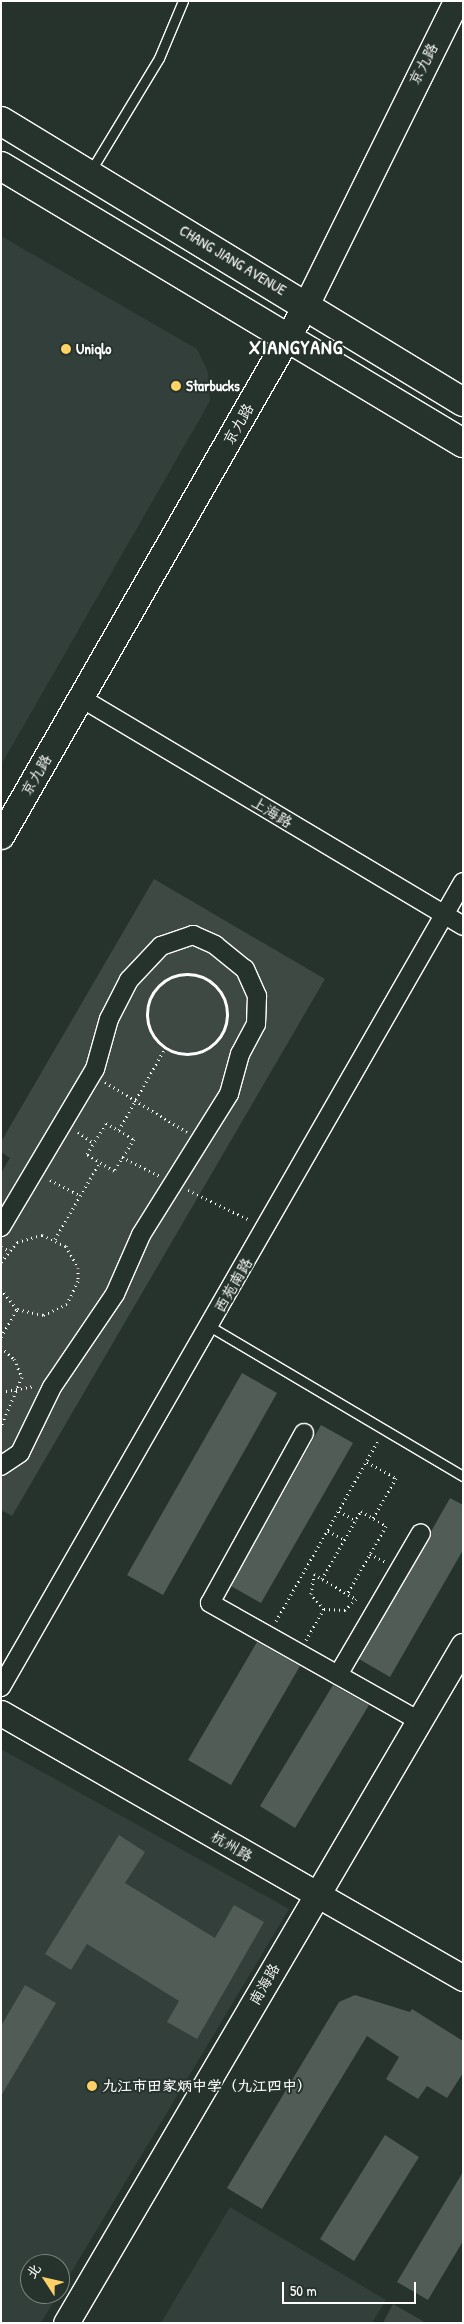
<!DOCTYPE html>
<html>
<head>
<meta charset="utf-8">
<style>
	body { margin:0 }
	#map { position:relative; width:464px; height:2324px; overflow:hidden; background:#26332d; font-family:"Patrick Hand","LXGW WenKai TC",sans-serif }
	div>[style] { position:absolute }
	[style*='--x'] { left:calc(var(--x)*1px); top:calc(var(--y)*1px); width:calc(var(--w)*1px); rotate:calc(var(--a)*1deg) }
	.built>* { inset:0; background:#333f3a }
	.green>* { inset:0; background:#3e4944 }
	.building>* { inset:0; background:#515c57 }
	.path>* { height:3px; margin-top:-1.5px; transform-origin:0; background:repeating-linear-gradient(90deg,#fff 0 1px,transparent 0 5px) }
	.path>.ring { margin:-1.5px; padding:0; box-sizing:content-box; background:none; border:3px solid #fff; border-radius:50% }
	.roads { filter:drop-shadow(1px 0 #fff) drop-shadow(-1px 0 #fff) drop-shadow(0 1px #fff) drop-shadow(0 -1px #fff) }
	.service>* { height:9px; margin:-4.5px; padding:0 4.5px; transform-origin:4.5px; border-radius:4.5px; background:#26332d }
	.minor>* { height:18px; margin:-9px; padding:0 9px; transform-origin:9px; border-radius:9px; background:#26332d }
	.secondary>* { height:25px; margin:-12.5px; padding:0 12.5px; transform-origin:12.5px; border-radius:12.5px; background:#26332d }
	.primary>* { height:28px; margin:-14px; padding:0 14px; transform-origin:14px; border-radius:14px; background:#26332d }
	.dots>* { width:14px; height:14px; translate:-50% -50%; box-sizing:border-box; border:2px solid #26332d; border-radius:50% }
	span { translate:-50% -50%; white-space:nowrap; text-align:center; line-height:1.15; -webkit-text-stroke:4px #26332d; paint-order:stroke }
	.street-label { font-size:15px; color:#fff }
	.poi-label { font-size:15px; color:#fff; font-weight:700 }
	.left { translate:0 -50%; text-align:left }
	.district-label { font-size:20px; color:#fff; font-weight:700; letter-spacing:1px }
	.frame { position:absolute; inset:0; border:2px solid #fff; pointer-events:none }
	.north { position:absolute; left:20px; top:2254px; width:50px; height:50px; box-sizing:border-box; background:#26332d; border:1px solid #7d8581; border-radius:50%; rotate:305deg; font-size:14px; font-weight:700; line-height:20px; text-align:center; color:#fff }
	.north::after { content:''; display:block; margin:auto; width:18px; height:22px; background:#ffd166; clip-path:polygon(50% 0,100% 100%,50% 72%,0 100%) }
	.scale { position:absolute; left:282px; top:2282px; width:134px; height:22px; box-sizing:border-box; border:2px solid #fff; border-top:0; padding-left:6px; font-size:15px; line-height:18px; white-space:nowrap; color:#fff; -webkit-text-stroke:4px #26332d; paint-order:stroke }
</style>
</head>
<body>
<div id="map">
	<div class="built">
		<i style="clip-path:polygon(1px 236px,197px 349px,208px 372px,210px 401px,1px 765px)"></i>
		<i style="clip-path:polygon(1px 1749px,289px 1909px,60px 2291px,60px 2264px,30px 2264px,30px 2294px,58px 2294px,41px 2323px,1px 2323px)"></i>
		<i style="clip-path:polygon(230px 2207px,386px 2300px,372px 2323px,161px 2323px)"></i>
	</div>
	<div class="green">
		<i style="clip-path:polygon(154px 879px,325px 979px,12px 1516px,1px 1510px,1px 1173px,10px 1158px,1px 1152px,1px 1142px)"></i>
		<i style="clip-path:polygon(393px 2304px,426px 2323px,383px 2323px)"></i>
	</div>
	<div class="building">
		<i style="clip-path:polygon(242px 1373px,277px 1393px,163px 1595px,127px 1575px)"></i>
		<i style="clip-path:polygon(321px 1425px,353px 1443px,261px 1603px,231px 1586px)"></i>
		<i style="clip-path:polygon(450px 1498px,463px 1505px,463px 1550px,390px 1677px,359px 1659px)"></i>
		<i style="clip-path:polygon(257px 1642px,300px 1666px,231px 1785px,188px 1760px)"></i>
		<i style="clip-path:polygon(333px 1685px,369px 1705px,295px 1828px,260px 1806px)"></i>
		<i style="clip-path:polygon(119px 1835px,145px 1852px,125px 1883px,215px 1938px,234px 1905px,264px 1922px,197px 2039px,167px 2022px,179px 2001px,87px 1944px,71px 1970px,45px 1954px)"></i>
		<i style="clip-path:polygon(25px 1985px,56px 2003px,1px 2096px,1px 2026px)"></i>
		<i style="clip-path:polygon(355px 1995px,410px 2012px,412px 2009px,463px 2041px,463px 2073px,447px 2098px,427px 2086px,418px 2099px,386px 2079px,399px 2057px,367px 2036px,262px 2209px,227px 2188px,339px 2002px)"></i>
		<i style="clip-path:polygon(385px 2135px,419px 2157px,354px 2261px,320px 2239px)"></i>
		<i style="clip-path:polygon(463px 2172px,463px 2241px,428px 2300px,397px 2282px)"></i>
	</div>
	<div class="path">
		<i class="ring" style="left:147px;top:974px;width:77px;height:77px"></i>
		<i style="--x:105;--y:1082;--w:96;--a:31.4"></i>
		<i style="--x:106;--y:1123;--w:32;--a:30"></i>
		<i style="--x:134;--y:1139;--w:38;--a:122"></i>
		<i style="--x:114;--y:1171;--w:32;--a:-148"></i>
		<i style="--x:87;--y:1154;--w:36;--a:-58"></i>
		<i style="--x:119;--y:1130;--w:94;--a:-60.7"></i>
		<i style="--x:78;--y:1132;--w:19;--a:35"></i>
		<i style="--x:122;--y:1157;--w:42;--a:26.6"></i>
		<i style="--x:50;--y:1180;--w:34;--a:27"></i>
		<i style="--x:188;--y:1190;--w:69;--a:25.8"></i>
		<i style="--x:55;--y:1239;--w:89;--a:-59.7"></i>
		<i style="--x:1;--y:1247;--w:8;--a:23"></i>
		<i style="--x:1;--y:1262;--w:26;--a:-51"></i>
		<i style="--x:17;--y:1242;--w:26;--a:-16"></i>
		<i style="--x:42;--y:1235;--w:26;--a:25"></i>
		<i style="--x:66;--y:1246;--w:25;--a:61"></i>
		<i style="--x:78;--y:1268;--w:13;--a:90"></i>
		<i style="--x:78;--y:1281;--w:25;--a:116"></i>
		<i style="--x:67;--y:1304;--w:26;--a:155"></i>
		<i style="--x:43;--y:1315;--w:27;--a:-167"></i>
		<i style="--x:17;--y:1309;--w:26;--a:-129"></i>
		<i style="--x:1;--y:1337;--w:32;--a:-60"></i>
		<i style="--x:1;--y:1347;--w:18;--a:43"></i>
		<i style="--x:14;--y:1359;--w:20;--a:66"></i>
		<i style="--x:22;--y:1377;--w:53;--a:113.2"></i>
		<i style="--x:1;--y:1392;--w:34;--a:-10"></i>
		<i style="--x:367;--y:1462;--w:33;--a:29"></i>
		<i style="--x:396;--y:1478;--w:46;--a:119.9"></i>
		<i style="--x:339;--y:1511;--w:20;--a:30"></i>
		<i style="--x:328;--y:1531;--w:19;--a:28"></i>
		<i style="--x:370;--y:1554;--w:18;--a:27"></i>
		<i style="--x:322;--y:1579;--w:78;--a:-60.2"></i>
		<i style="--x:361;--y:1511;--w:29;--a:31"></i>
		<i style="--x:386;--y:1526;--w:78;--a:119.8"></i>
		<i style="--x:276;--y:1621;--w:209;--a:-60.5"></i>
		<i style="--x:306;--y:1640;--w:36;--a:-60"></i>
		<i style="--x:324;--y:1609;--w:20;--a:-131"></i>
		<i style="--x:311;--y:1594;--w:20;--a:-81"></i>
		<i style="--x:314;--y:1574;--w:49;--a:30.8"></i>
		<i style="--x:356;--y:1599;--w:16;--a:135"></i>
		<i style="--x:345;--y:1610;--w:21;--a:-177"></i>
	</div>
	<div class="roads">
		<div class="service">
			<i style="--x:90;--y:172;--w:133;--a:-58.8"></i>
			<i style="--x:159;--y:58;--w:62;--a:-67.2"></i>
			<i style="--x:209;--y:1326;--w:295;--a:30.6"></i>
		</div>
		<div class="minor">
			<i style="--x:81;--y:698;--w:445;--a:30.8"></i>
			<i style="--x:1;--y:1227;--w:184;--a:-59.3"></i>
			<i style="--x:95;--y:1069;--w:52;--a:-74.4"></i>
			<i style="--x:109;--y:1019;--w:44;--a:-62.9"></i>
			<i style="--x:129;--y:980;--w:47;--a:-46.7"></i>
			<i style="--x:161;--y:946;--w:34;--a:-19"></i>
			<i style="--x:193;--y:935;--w:24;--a:24"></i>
			<i style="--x:215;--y:945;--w:38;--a:39"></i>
			<i style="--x:245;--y:969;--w:30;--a:66"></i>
			<i style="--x:257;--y:996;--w:28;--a:92"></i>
			<i style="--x:256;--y:1024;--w:34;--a:118"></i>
			<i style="--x:240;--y:1054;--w:41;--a:105.4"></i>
			<i style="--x:229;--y:1094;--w:166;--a:122"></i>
			<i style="--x:141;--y:1235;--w:64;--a:113.8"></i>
			<i style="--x:115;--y:1294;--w:112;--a:124.1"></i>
			<i style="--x:52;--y:1387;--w:73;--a:115.9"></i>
			<i style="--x:20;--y:1453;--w:23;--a:146"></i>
			<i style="--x:304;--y:1433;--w:194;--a:118.9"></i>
			<i style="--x:210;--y:1603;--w:240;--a:29.4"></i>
			<i style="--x:338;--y:1675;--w:164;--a:-59.7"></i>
			<i style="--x:1;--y:1687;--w:928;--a:-60.15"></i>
		</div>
		<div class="secondary">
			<i style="--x:1;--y:836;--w:612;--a:-60.13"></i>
			<i style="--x:306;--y:305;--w:339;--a:-63.7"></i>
			<i style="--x:1;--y:1713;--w:533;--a:29.84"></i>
			<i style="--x:66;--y:2323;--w:785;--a:-59.61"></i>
		</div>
		<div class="primary">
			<i style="--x:1;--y:121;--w:541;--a:31.31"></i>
			<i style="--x:1;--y:166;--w:539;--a:30.95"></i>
		</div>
	</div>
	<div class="dots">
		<i style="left:66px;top:349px;background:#ffd166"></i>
		<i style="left:176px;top:386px;background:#ffd166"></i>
		<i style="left:92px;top:2086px;background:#ffd166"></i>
	</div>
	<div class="street-label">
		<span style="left:423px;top:64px;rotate:-63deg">京九路</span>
		<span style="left:233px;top:260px;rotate:31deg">CHANG JIANG AVENUE</span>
		<span style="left:238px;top:424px;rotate:-60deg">京九路</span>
		<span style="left:36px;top:775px;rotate:-60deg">京九路</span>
		<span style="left:272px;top:812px;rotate:31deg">上海路</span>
		<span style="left:233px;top:1285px;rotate:-60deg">西苑南路</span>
		<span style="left:232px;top:1846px;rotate:30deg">杭州路</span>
		<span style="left:264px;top:1984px;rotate:-60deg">南海路</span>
	</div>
	<div class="poi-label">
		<span class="left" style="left:76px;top:349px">Uniqlo</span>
		<span class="left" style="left:186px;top:386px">Starbucks</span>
		<span class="left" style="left:102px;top:2086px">九江市田家炳中学（九江四中）</span>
	</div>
	<div class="district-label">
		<span style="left:296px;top:346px">XIANGYANG</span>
	</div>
	<div class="frame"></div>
	<div class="north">北</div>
	<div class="scale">50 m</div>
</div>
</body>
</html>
